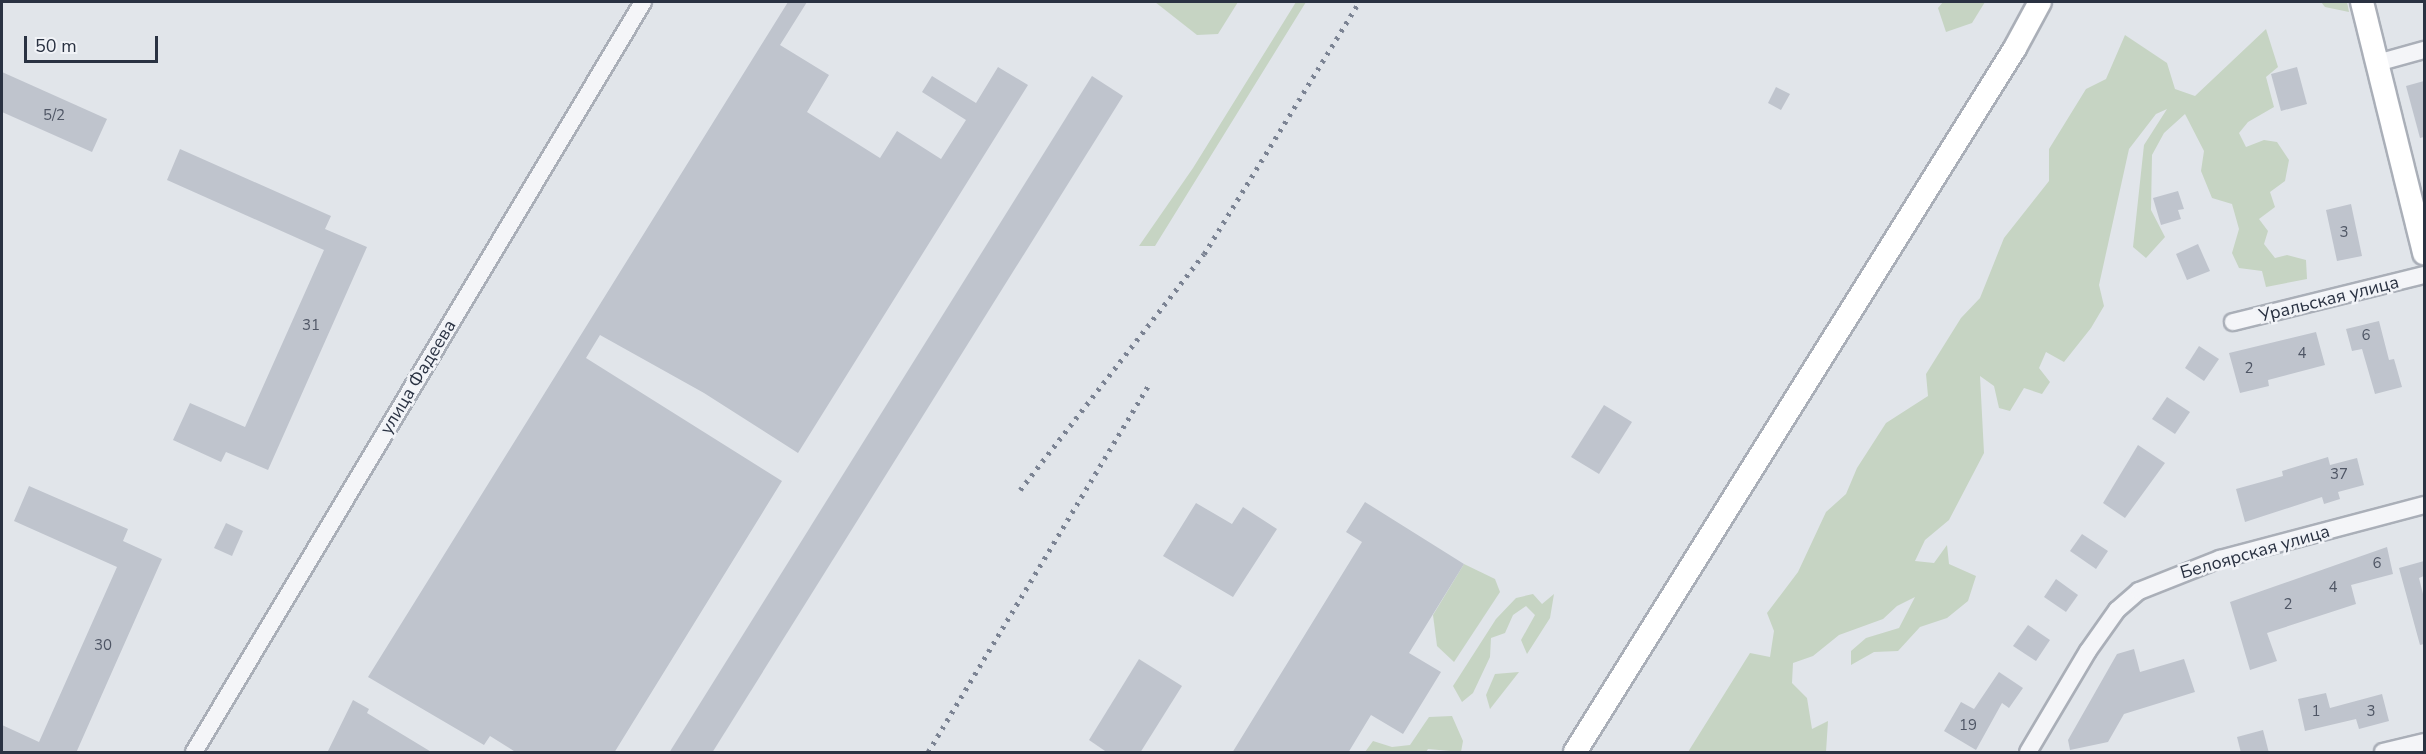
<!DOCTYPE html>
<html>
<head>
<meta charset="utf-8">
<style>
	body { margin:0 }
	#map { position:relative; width:2426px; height:754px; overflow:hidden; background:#e1e5ea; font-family:"Nunito Sans",sans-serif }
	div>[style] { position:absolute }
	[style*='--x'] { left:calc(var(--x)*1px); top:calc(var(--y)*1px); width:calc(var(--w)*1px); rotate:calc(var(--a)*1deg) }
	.green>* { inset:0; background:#c6d4c3 }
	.building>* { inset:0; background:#bfc4cd }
	.roads { filter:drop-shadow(2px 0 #aaafb8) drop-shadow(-2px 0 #aaafb8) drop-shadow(0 2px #aaafb8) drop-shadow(0 -2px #aaafb8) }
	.street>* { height:16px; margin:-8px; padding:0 8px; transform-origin:8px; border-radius:8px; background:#f4f5f8 }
	.secondary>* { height:22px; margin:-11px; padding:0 11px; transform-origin:11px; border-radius:11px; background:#fff }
	.rail>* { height:4.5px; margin-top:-2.25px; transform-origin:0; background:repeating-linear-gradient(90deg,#7b8393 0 3px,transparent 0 9px) }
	span { translate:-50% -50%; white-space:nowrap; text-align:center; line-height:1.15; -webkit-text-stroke:5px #f1f3f7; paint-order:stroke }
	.number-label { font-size:15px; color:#4f5665 }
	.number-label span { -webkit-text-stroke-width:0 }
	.street-label { font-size:18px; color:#2a3242 }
	.frame { position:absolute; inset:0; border:3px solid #2a3242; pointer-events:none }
	.scale { position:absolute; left:24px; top:36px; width:134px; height:27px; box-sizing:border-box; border:3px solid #2a3242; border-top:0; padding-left:8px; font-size:18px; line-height:21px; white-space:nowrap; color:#2a3242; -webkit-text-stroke:4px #f1f3f7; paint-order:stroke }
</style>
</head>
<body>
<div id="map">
	<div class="green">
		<i style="clip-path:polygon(1155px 2px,1238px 2px,1218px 34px,1197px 35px)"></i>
		<i style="clip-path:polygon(1296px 2px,1306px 2px,1155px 246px,1139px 246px,1193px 168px)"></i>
		<i style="clip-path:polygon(1943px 2px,1985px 2px,1972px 23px,1946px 32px,1938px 8px)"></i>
		<i style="clip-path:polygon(2321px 2px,2347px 2px,2349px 12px,2325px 7px)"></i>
		<i style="clip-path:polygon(2266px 29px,2278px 67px,2266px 77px,2274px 107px,2248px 122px,2239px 133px,2246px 147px,2264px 140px,2277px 142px,2289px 160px,2285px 181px,2270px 192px,2275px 207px,2259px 219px,2268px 231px,2264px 244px,2275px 258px,2287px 255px,2306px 260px,2307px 279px,2266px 287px,2262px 271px,2239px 268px,2232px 253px,2239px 229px,2232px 204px,2212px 198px,2201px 171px,2204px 151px,2185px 114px,2164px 133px,2152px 155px,2151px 210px,2165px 237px,2146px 258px,2133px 247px,2144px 145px,2167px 109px,2156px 114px,2129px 149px,2099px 285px,2104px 306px,2091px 328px,2064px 362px,2046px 352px,2039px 368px,2050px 382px,2042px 394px,2024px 388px,2010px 411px,1999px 408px,1994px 386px,1980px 376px,1984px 453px,1949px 520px,1925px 540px,1915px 561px,1934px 563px,1947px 545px,1949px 564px,1976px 576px,1968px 601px,1947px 618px,1920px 627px,1898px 651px,1874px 652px,1851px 665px,1851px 651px,1866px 638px,1899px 628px,1915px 597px,1897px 606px,1883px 619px,1839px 635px,1813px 656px,1793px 663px,1792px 683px,1807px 698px,1812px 729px,1828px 721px,1826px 752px,1688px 752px,1750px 653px,1770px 657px,1774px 631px,1767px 613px,1798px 572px,1826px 512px,1846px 494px,1857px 468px,1886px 423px,1928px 396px,1926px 374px,1961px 318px,1980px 298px,2004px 238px,2049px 181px,2049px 149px,2086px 89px,2106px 79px,2125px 35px,2167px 63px,2175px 89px,2195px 96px)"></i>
		<i style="clip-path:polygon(1464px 564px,1495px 579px,1500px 592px,1454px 662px,1437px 646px,1433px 615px)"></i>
		<i style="clip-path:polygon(1533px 594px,1542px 604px,1554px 594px,1550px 618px,1527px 654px,1521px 640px,1535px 615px,1526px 606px,1513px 615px,1505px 633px,1491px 638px,1490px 657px,1473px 693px,1462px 702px,1453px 686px,1496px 619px,1516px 598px)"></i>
		<i style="clip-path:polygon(1519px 672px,1490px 709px,1486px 695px,1495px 674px)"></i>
		<i style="clip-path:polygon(1452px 716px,1463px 741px,1461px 752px,1428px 749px,1426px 752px,1365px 752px,1373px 741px,1392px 747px,1410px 745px,1429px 717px)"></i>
	</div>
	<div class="building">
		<i style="clip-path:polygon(788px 2px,807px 2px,780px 45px,829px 75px,807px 112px,880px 158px,897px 131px,941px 159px,966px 120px,922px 92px,932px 76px,976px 103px,998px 67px,1028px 85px,798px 453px,704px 393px,600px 335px,586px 358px,782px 481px,614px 753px,517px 753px,490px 736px,484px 745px,368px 677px)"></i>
		<i style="clip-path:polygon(2297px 67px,2307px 104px,2281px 111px,2271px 74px)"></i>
		<i style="clip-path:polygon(2px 72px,107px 119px,92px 152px,2px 112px)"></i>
		<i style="clip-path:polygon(1092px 76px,1123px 96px,712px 753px,669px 753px)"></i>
		<i style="clip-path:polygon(2424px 81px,2424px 137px,2420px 138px,2406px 86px)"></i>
		<i style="clip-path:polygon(1776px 87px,1790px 94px,1781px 110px,1768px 103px)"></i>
		<i style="clip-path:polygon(180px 149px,331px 216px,325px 229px,367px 247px,268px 470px,226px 452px,221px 462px,173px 440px,190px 403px,245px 427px,324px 250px,167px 180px)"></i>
		<i style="clip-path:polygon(2178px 191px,2184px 209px,2178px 210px,2181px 219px,2161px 225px,2153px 198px)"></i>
		<i style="clip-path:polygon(2351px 204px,2362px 256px,2337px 261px,2326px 210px)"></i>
		<i style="clip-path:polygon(2198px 244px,2210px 271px,2187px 280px,2176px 254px)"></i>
		<i style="clip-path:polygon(2379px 321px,2389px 360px,2394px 359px,2402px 387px,2375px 394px,2362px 349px,2352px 351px,2346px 329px)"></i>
		<i style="clip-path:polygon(2316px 332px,2325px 365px,2268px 380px,2269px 386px,2240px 393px,2229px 353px)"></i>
		<i style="clip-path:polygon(2199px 346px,2219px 359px,2204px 381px,2185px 368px)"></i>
		<i style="clip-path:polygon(2167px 397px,2190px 412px,2175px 434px,2152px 419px)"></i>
		<i style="clip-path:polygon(1604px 405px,1632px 422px,1599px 474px,1571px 457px)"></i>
		<i style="clip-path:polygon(2138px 445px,2165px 463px,2125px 518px,2103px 503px)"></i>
		<i style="clip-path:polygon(2328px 457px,2330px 465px,2357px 458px,2364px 485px,2338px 492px,2340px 499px,2324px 504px,2322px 497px,2245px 522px,2236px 489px,2283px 476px,2282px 471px)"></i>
		<i style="clip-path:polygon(29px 486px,128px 529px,123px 541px,162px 559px,76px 753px,2px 753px,2px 725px,39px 742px,117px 567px,14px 521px)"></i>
		<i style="clip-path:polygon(1365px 502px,1464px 564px,1409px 653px,1441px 672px,1403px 734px,1371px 715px,1348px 753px,1232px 753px,1362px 542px,1346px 532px)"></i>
		<i style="clip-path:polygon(1196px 503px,1232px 524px,1243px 507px,1277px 529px,1233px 597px,1163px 556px)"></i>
		<i style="clip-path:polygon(226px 523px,243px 531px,232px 556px,214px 548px)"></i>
		<i style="clip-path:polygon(2082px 534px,2108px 551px,2096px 569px,2070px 551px)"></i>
		<i style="clip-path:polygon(2387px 547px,2393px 574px,2351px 585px,2356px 604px,2267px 633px,2277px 661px,2250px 670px,2230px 602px)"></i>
		<i style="clip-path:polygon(2424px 561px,2424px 576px,2419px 578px,2424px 598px,2424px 644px,2420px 645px,2399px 568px)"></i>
		<i style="clip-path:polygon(2056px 579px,2078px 595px,2066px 612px,2044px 597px)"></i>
		<i style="clip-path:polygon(2028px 625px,2050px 640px,2036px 661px,2013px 646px)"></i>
		<i style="clip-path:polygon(2134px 649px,2140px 672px,2184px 659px,2195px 692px,2124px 714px,2108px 742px,2070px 750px,2068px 740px,2117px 654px)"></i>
		<i style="clip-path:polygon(1139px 659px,1182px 686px,1140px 753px,1108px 753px,1089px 740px)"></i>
		<i style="clip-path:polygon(1999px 672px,2023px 688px,2009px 708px,2002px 703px,1976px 750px,1944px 731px,1961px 702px,1974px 709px)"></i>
		<i style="clip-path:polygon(2326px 693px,2330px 708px,2382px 694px,2389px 721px,2359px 729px,2356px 719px,2305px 731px,2298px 699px)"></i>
		<i style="clip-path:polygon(353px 700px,369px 709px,367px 713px,433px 753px,327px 753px)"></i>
		<i style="clip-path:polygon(2263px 730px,2269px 753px,2241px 753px,2237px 737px)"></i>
	</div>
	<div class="roads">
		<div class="street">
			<i style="--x:2377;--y:63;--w:49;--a:-15.5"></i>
			<i style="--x:2233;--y:322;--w:197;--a:-13.8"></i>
			<i style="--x:194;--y:752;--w:874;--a:-59.09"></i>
			<i style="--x:2028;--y:752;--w:117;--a:-59.3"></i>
			<i style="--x:2088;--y:651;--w:50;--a:-54.7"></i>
			<i style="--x:2117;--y:610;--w:29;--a:-41"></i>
			<i style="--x:2139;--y:591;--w:87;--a:-21.6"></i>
			<i style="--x:2220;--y:559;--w:211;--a:-14.8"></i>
			<i style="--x:2383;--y:752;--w:42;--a:-13.7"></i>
		</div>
		<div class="secondary">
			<i style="--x:2362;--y:2;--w:259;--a:76.1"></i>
			<i style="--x:1575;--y:752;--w:830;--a:-57.99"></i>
			<i style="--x:2015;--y:48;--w:52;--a:-61.5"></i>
		</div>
	</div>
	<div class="rail">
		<i style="--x:1020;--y:490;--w:299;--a:-52.1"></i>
		<i style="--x:1204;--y:254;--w:296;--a:-58.4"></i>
		<i style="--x:928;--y:752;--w:431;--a:-59"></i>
	</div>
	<div class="number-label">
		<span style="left:54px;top:116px">5/2</span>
		<span style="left:2344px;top:233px">3</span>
		<span style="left:311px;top:326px">31</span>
		<span style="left:2366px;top:336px">6</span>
		<span style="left:2302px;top:354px">4</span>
		<span style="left:2249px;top:369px">2</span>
		<span style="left:2339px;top:475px">37</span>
		<span style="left:2377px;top:564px">6</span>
		<span style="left:2333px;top:588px">4</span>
		<span style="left:2288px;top:605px">2</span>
		<span style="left:103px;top:646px">30</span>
		<span style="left:2316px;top:712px">1</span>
		<span style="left:2371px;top:712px">3</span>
		<span style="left:1968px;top:726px">19</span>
	</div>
	<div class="street-label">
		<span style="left:2329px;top:299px;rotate:-14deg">Уральская улица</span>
		<span style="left:418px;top:377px;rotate:-59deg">улица Фадеева</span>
		<span style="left:2255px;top:552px;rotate:-16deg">Белоярская улица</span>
	</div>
	<div class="frame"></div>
	<div class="scale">50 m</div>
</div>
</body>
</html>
